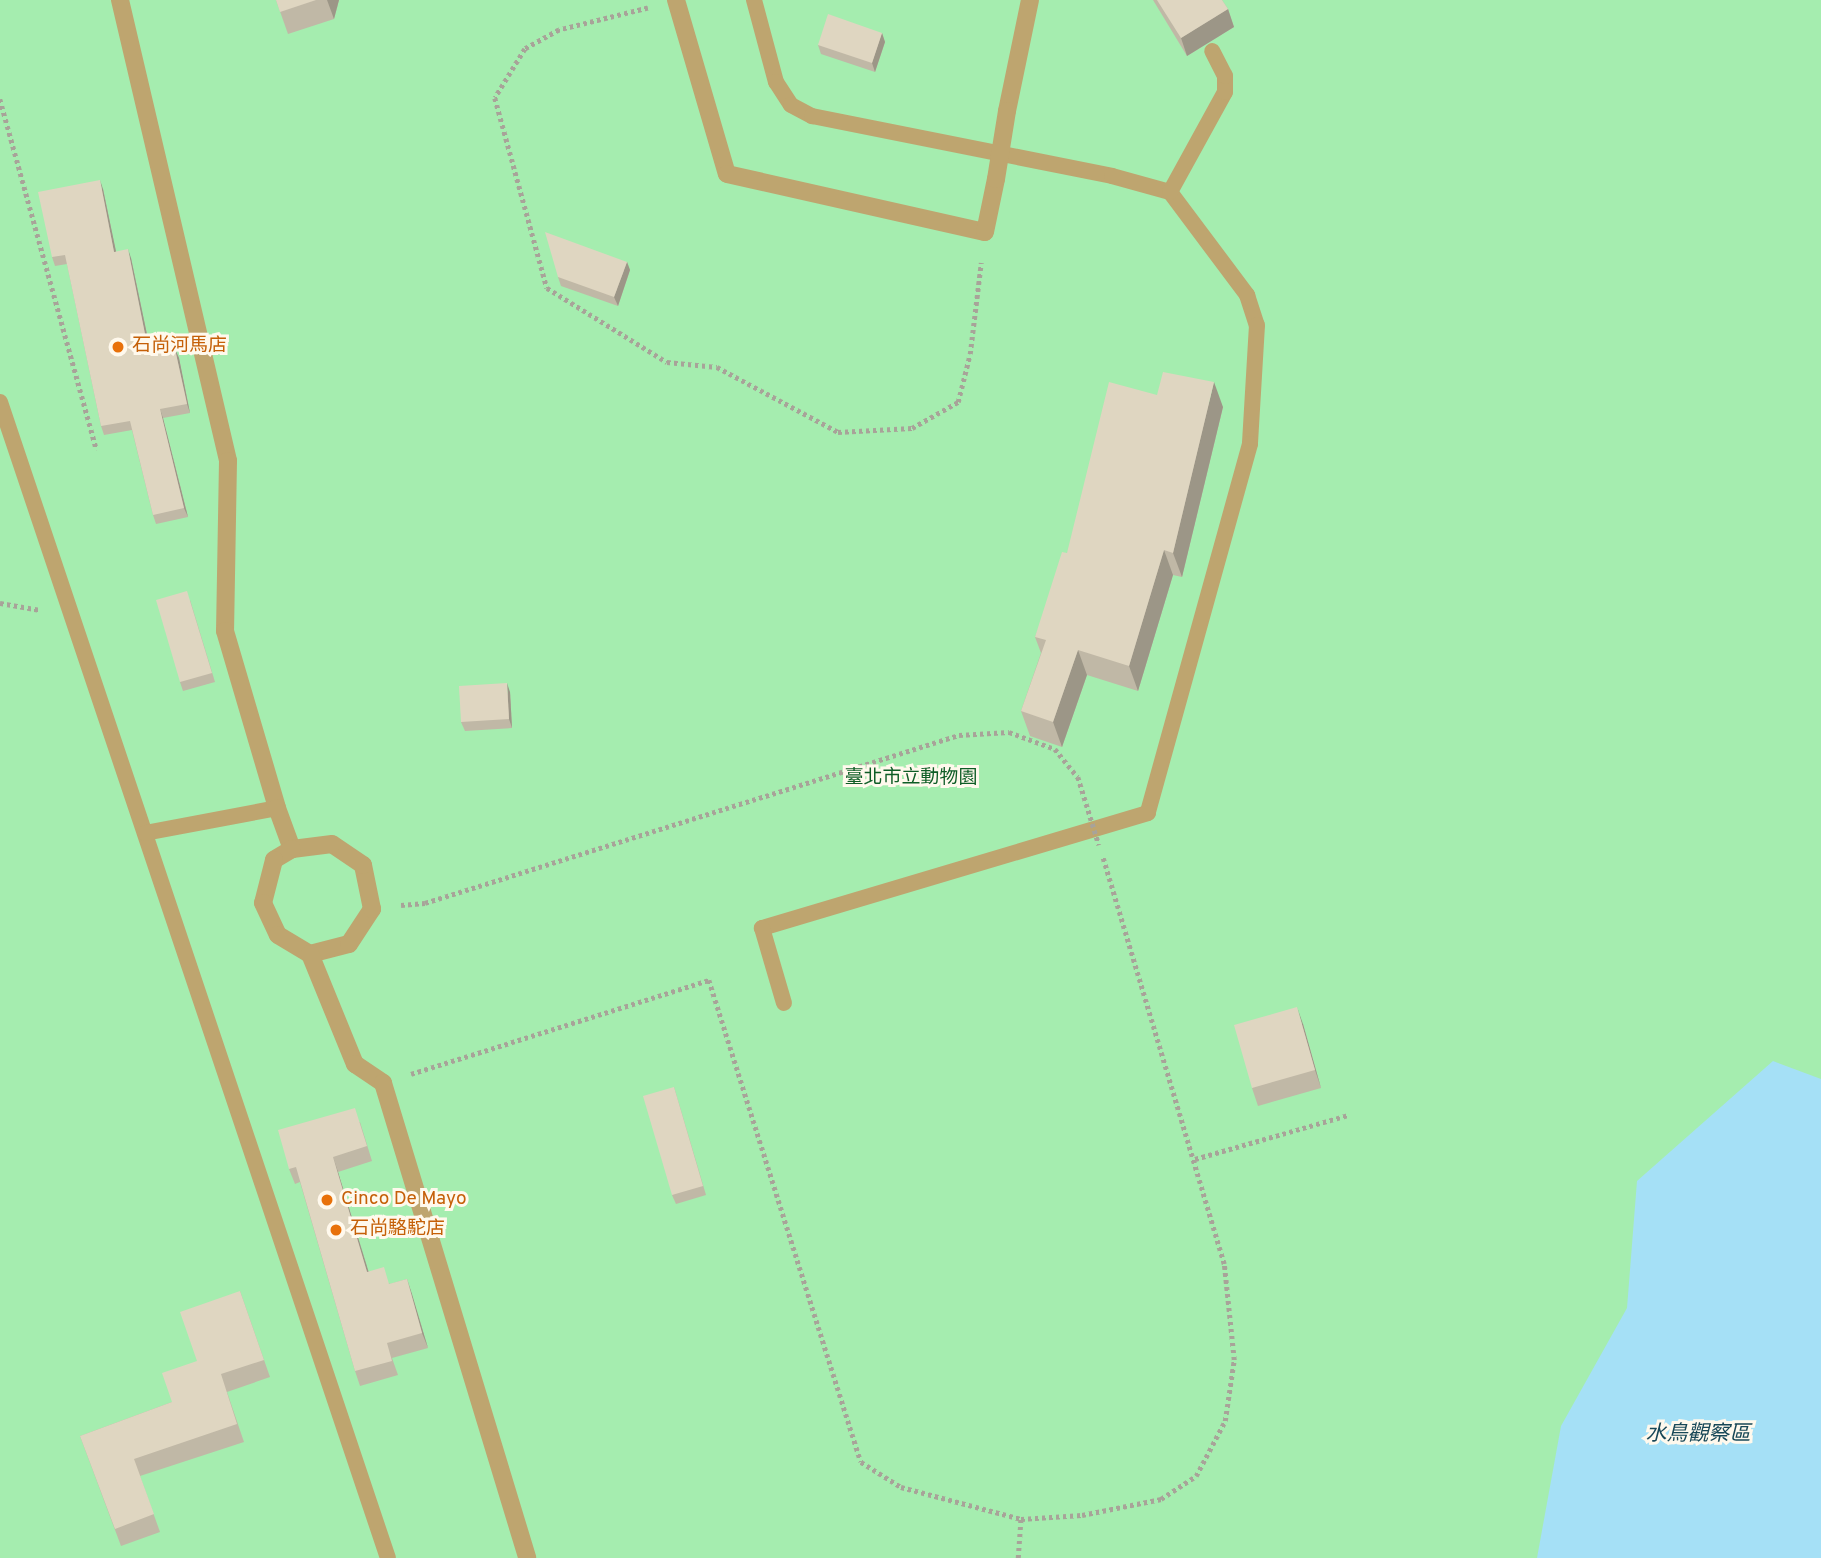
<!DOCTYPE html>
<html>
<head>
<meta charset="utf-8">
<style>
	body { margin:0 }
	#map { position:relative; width:1821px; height:1558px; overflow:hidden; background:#fff9ed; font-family:Overpass,"Noto Sans TC",sans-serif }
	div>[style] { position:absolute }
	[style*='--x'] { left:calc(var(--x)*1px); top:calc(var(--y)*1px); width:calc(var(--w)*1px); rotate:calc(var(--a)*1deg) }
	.green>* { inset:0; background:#a5edaf }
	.water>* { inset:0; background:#a5e0f6 }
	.path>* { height:4.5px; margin-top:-2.25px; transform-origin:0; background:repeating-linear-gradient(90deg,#a8a399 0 3.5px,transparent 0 7px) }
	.lane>* { height:16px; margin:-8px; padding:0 8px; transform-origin:8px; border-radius:8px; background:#bea56f }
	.street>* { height:18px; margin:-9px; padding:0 9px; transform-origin:9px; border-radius:9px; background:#bea56f }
	.path-bridge>* { height:4.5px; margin-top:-2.25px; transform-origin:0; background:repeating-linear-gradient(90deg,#a8a399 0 3.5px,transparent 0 7px) }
	.street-bridge>* { height:18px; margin:-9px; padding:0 9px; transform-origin:9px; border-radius:9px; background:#bea56f }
	.wall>* { inset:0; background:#c0b8a6 }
	.shaded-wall>* { inset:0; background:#9c9687 }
	.building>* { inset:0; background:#dfd6c1 }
	.dots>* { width:19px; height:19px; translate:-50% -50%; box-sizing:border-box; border:4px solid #fff9ed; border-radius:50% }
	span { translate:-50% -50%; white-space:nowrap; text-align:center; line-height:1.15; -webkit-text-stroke:6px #fff9ed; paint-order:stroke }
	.food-label { font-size:19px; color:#c56008 }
	.left { translate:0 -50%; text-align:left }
	.park-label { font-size:19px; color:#0e5d26 }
	.water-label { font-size:21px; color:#174757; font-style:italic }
</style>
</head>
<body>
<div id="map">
	<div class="green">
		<i style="clip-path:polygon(0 0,1821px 0,1821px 1558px,0 1558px)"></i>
	</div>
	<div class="water">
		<i style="clip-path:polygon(1773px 1061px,1821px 1079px,1821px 1558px,1537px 1558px,1561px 1426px,1627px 1308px,1637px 1181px)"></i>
	</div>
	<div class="path">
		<i style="--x:648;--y:8;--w:92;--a:166.1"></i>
		<i style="--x:559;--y:30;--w:39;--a:151"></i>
		<i style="--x:525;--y:49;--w:57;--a:121.5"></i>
		<i style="--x:495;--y:98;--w:197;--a:74.7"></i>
		<i style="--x:547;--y:288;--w:141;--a:31.7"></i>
		<i style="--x:667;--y:362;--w:50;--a:5.7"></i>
		<i style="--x:717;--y:367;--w:137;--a:28.2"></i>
		<i style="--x:838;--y:432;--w:74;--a:-3.1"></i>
		<i style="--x:912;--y:428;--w:53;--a:-29.5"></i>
		<i style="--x:958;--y:402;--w:49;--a:-76"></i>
		<i style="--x:970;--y:354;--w:92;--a:-83.1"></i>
		<i style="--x:0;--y:99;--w:364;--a:74.6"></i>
		<i style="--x:0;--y:603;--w:41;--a:9.9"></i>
		<i style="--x:401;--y:905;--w:24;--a:-5"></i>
		<i style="--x:425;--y:903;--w:560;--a:-17.46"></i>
		<i style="--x:959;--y:735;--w:50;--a:-3.4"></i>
		<i style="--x:1009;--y:732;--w:49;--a:20.3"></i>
		<i style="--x:1055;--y:749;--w:36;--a:51"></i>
		<i style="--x:411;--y:1074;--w:312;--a:-17.5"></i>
		<i style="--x:709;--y:980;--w:505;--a:72.5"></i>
		<i style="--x:861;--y:1462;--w:47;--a:32"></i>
		<i style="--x:901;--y:1487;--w:124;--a:14.9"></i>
		<i style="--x:1021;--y:1519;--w:61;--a:-3.8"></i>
		<i style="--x:1082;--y:1515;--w:81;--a:-11.4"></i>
		<i style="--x:1161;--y:1499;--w:42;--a:-33.3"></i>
		<i style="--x:1196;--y:1476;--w:62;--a:-62.2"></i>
		<i style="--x:1225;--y:1421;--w:62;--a:-81.6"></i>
		<i style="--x:1234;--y:1360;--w:97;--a:-95.9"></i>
		<i style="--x:1224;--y:1264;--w:426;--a:-106.6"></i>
		<i style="--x:1195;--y:1159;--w:159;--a:-16"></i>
		<i style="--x:1018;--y:1558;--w:39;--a:-86"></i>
	</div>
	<div class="lane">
		<i style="--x:754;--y:0;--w:85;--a:75"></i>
		<i style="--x:776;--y:82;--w:27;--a:57"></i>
		<i style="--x:791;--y:105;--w:24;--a:28"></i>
		<i style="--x:812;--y:116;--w:306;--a:11.3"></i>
		<i style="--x:1112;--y:176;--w:60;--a:15.4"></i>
		<i style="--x:1170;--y:192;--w:129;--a:53.2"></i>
		<i style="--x:1247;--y:295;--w:32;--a:72"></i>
		<i style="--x:1257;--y:325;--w:119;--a:93.4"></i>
		<i style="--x:1250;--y:444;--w:383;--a:105.5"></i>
		<i style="--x:1148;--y:813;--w:403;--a:163.4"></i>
		<i style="--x:762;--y:928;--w:78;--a:73.7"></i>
		<i style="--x:1170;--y:192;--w:114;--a:-61.2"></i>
		<i style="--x:1225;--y:92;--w:16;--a:-90"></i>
		<i style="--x:1225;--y:76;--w:28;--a:-117"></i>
		<i style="--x:0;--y:402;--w:1219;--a:71.45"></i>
		<i style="--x:145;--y:833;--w:134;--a:-10.7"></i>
	</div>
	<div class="street">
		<i style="--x:120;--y:0;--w:473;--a:76.8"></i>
		<i style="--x:228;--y:461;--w:170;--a:91"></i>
		<i style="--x:225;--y:631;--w:184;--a:73.6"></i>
		<i style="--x:277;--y:808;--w:44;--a:69.9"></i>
		<i style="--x:676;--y:0;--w:181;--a:73.7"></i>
		<i style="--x:727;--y:174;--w:264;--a:12.7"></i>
		<i style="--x:985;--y:232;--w:54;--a:-78.3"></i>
		<i style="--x:1007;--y:111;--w:113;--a:-78.3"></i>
		<i style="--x:310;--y:954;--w:40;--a:-14.4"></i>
		<i style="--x:349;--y:944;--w:42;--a:-56.7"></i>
		<i style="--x:372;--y:909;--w:45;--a:-101.6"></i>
		<i style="--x:363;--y:865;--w:37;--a:-146"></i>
		<i style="--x:332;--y:844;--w:40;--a:172.9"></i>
		<i style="--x:292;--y:849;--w:21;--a:149"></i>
		<i style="--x:274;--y:860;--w:44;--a:104.3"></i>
		<i style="--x:263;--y:903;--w:35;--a:65"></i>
		<i style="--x:278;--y:935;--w:37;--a:31"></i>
		<i style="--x:310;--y:954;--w:119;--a:67.8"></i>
		<i style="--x:355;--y:1064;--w:34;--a:34"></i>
		<i style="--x:383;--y:1083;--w:496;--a:73.1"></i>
	</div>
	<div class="path-bridge">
		<i style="--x:1078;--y:777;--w:71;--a:72.8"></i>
	</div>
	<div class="street-bridge">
		<i style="--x:996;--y:179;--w:69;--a:-80.8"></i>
	</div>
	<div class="wall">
		<i style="clip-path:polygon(276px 0,339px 0,334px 19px,288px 34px)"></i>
		<i style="clip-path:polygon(1153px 0,1222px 0,1228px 9px,1234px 27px,1187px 56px)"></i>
		<i style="clip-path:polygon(882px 33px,885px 42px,875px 72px,821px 54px,818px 45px)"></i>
		<i style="clip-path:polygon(103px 189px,116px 252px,131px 258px,151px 354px,175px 349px,179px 358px,190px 413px,163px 418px,188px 517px,156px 524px,153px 515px,132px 430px,104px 435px,101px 426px,67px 264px,55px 266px,52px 257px)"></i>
		<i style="clip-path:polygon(627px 262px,630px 270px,618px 306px,561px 286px,558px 277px)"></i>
		<i style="clip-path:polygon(1157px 395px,1223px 407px,1182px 577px,1173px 575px,1138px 691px,1087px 675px,1062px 747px,1030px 736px,1021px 711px,1041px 653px,1035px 637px,1067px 553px)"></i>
		<i style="clip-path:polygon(190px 600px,215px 682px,183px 691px,180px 682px)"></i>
		<i style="clip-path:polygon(510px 692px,512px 728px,465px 731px,461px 722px)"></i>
		<i style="clip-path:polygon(1303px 1024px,1321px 1088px,1258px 1106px,1252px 1088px)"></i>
		<i style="clip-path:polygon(674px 1087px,706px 1195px,676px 1204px,672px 1195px)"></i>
		<i style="clip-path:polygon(360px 1122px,372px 1161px,338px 1172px,368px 1271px,390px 1284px,407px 1279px,428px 1348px,392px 1358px,398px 1375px,360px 1386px,355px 1371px,300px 1182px,295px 1184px,289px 1169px)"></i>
		<i style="clip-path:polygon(240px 1291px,270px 1377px,227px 1392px,244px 1442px,140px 1476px,160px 1532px,121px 1546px,80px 1436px,172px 1402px)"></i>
	</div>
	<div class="shaded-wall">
		<i style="clip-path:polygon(327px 0,339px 0,334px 19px)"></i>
		<i style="clip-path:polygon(1228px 9px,1234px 27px,1187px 56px,1181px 38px)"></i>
		<i style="clip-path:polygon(882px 33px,885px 42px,875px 72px,872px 63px)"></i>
		<i style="clip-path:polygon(100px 180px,103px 189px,118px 261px,114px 252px)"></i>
		<i style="clip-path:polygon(128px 249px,131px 258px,153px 363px,149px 354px)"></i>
		<i style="clip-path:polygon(627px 262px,630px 270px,618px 306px,614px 297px)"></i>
		<i style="clip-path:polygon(175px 349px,179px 358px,190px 413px,187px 404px)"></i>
		<i style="clip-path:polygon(1214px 382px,1223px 407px,1182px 577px,1173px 553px)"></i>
		<i style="clip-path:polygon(160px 409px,163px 418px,188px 517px,184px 508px)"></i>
		<i style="clip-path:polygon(1164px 550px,1173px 575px,1138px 691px,1129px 666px)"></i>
		<i style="clip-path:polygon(1078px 650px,1087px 675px,1062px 747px,1053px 722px)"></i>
		<i style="clip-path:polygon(507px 683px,510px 692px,512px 728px,509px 719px)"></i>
		<i style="clip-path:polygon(1297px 1007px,1303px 1024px,1321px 1088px,1315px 1070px)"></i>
		<i style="clip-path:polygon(333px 1157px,338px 1172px,373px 1286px,367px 1272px)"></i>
		<i style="clip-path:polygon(407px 1279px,412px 1294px,428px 1348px,422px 1333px)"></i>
	</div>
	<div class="building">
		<i style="clip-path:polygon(276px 0,316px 0,280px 12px)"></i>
		<i style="clip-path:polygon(1157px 0,1222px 0,1228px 9px,1181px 38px)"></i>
		<i style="clip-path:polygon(828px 14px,882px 33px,872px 63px,818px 45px)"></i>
		<i style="clip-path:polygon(100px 180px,114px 252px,128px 249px,149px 354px,175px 349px,187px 404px,160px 409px,184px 508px,153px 515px,130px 421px,101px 426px,65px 255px,52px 257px,38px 192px)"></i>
		<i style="clip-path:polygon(545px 232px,627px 262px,614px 297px,558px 277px)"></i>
		<i style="clip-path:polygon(1163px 372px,1214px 382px,1173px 553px,1164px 550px,1129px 666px,1078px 650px,1053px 722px,1021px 711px,1046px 640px,1035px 637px,1062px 552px,1067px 553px,1109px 382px,1157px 395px)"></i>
		<i style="clip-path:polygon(187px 591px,212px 673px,180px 682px,156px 600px)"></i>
		<i style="clip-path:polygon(507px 683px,509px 719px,461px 722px,459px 686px)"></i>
		<i style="clip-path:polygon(1297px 1007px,1315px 1070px,1252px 1088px,1234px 1025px)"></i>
		<i style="clip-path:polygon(674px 1087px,703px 1186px,672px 1195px,643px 1096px)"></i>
		<i style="clip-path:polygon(355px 1108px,367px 1146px,333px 1157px,367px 1272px,384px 1267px,389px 1284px,407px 1279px,422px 1333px,387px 1343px,392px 1361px,355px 1371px,296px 1167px,289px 1169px,278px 1130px)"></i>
		<i style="clip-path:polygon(240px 1291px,264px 1360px,221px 1374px,237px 1424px,134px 1459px,154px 1514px,115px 1529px,80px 1436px,172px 1402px,162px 1373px,197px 1361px,180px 1312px)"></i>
	</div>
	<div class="dots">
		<i style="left:118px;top:347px;background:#e8710a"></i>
		<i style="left:327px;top:1200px;background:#e8710a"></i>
		<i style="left:336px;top:1230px;background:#e8710a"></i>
	</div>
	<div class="food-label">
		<span class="left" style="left:132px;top:347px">石尚河馬店</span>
		<span class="left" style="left:341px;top:1200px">Cinco De Mayo</span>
		<span class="left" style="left:350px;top:1230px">石尚駱駝店</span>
	</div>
	<div class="park-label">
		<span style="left:911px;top:779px">臺北市立動物園</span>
	</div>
	<div class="water-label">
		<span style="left:1698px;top:1435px">水鳥觀察區</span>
	</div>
</div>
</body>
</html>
